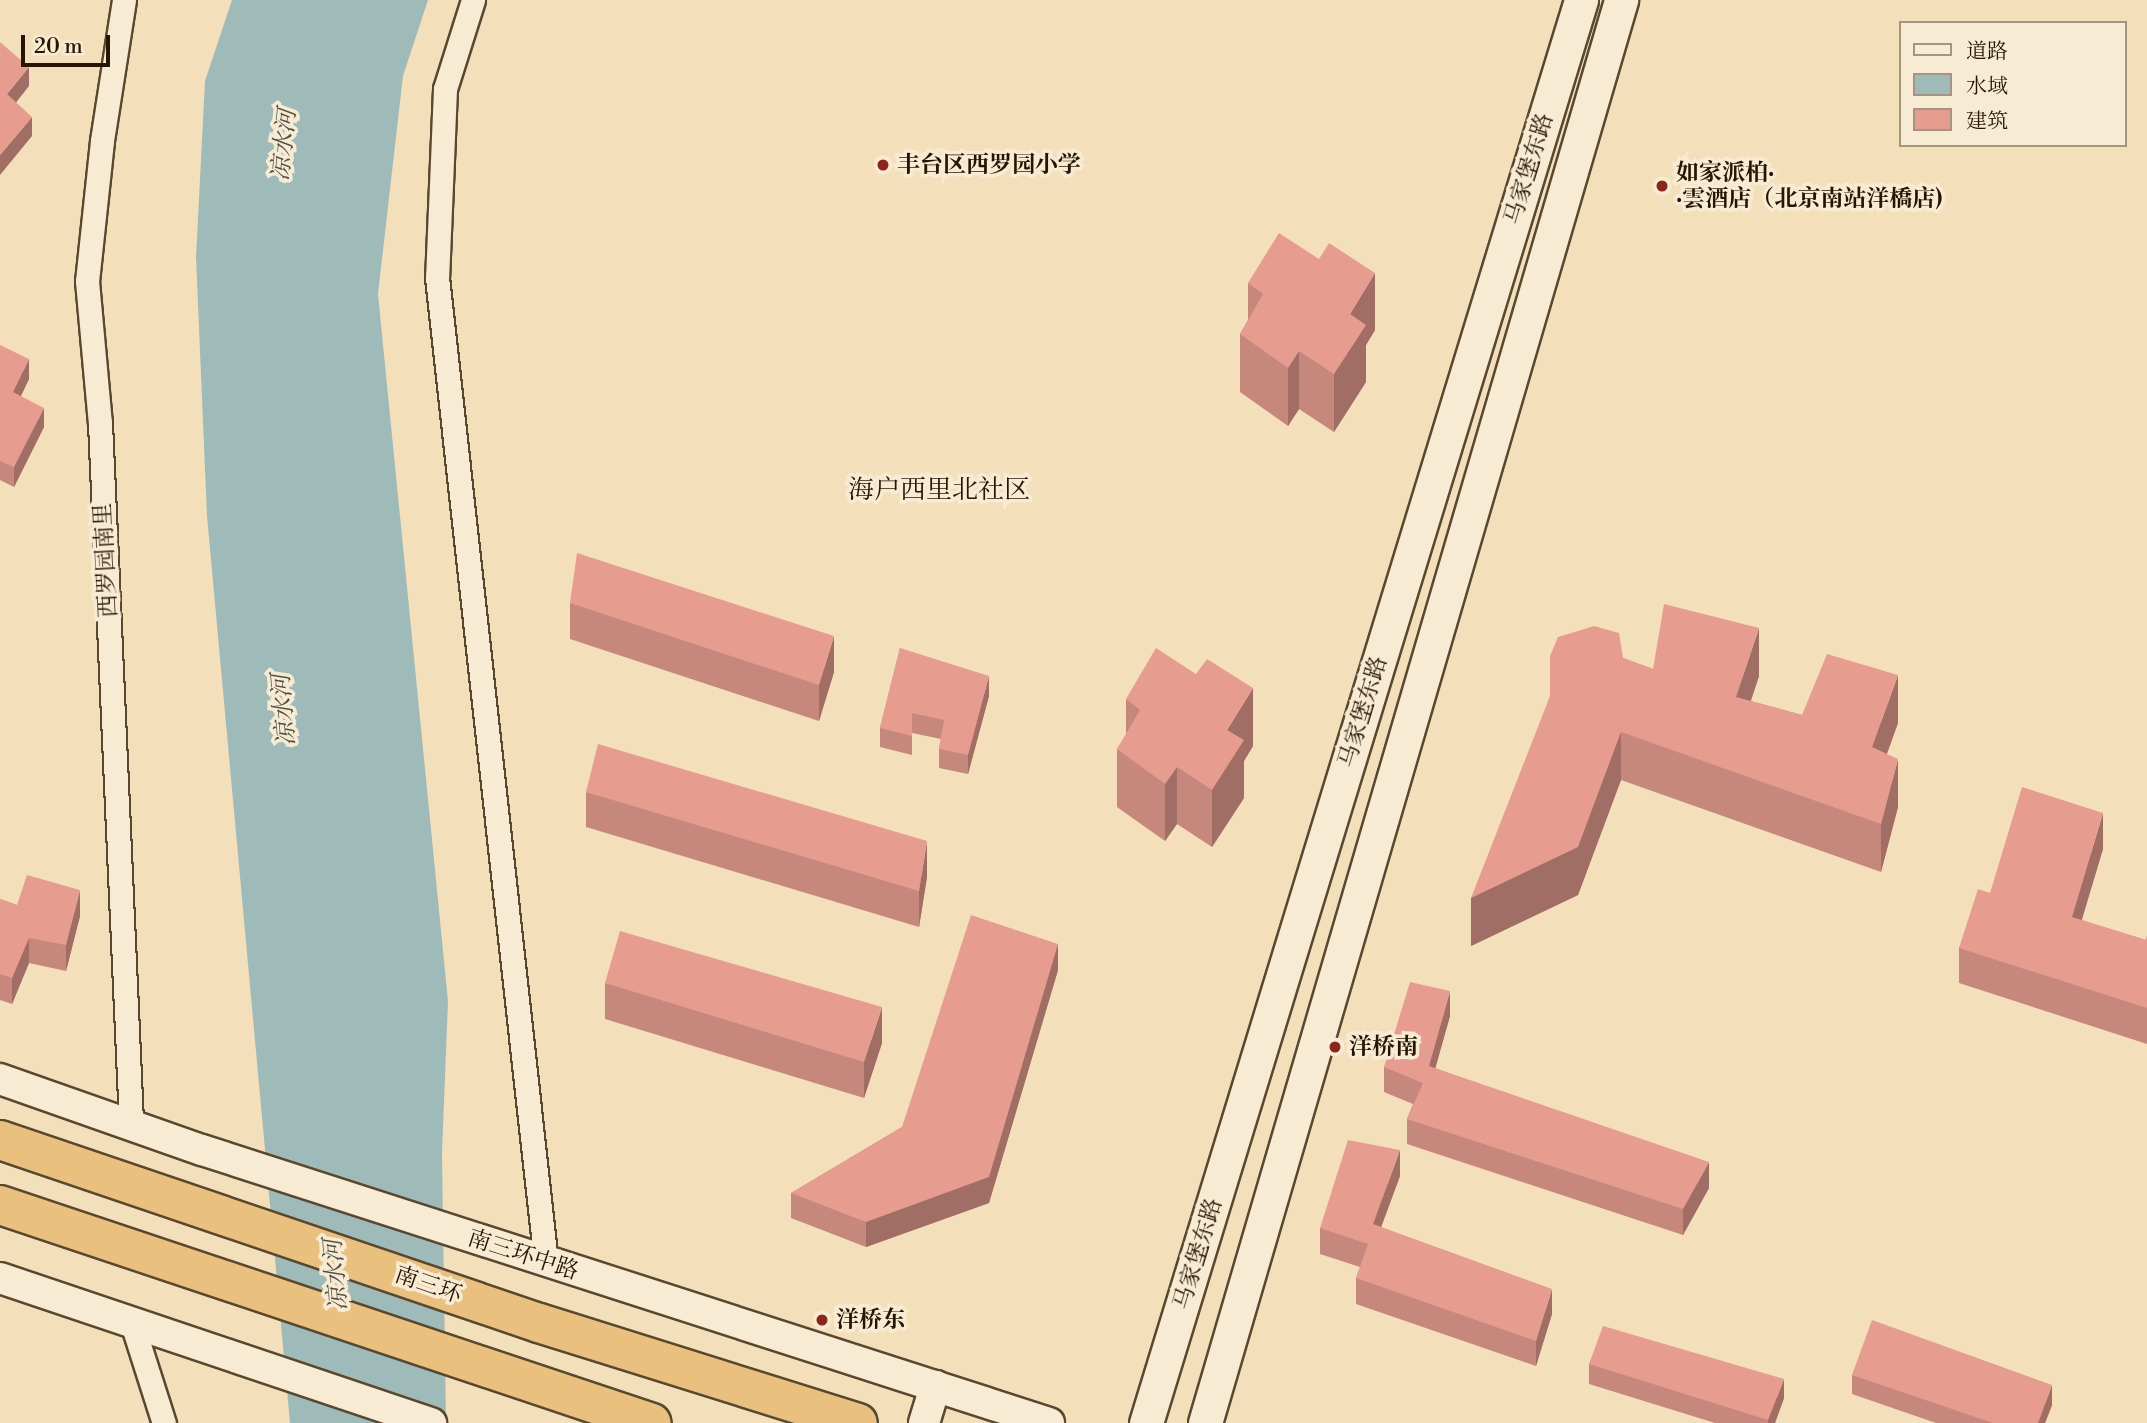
<!DOCTYPE html>
<html>
<head>
<meta charset="utf-8">
<style>
	body { margin:0 }
	#map { position:relative; width:2147px; height:1423px; overflow:hidden; background:#f3e0bb; font-family:"Libre Bodoni","Noto Serif SC",serif }
	div>[style] { position:absolute }
	[style*='--x'] { left:calc(var(--x)*1px); top:calc(var(--y)*1px); width:calc(var(--w)*1px); rotate:calc(var(--a)*1deg) }
	.water>* { inset:0; background:#9fbbb9 }
	.roads { filter:drop-shadow(2px 0 #594830) drop-shadow(-2px 0 #594830) drop-shadow(0 2px #594830) drop-shadow(0 -2px #594830) }
	.minor>* { height:23px; margin:-11.5px; padding:0 11.5px; transform-origin:11.5px; border-radius:11.5px; background:#f7ebd3 }
	.tertiary>* { height:30px; margin:-15px; padding:0 15px; transform-origin:15px; border-radius:15px; background:#f7ebd3 }
	.secondary>* { height:33px; margin:-16.5px; padding:0 16.5px; transform-origin:16.5px; border-radius:16.5px; background:#f7ebd3 }
	.trunk>* { height:38px; margin:-19px; padding:0 19px; transform-origin:19px; border-radius:19px; background:#eac07e }
	.wall>* { inset:0; background:#c6877c }
	.shaded-wall>* { inset:0; background:#a16e65 }
	.building>* { inset:0; background:#e69d90 }
	.dots>* { width:19px; height:19px; translate:-50% -50%; box-sizing:border-box; border:4px solid #f7ebd3; border-radius:50% }
	span { translate:-50% -50%; white-space:nowrap; text-align:center; line-height:1.15; -webkit-text-stroke:7px #f7ebd3; paint-order:stroke }
	.poi-label { font-size:23px; color:#261502; font-weight:700 }
	.left { translate:0 -50%; text-align:left }
	.street-label { font-size:23px; color:#261502 }
	.water-label { font-size:24px; color:#504f42; font-style:italic }
	.quarter-label { font-size:26px; color:#261502 }
	.legend { position:absolute; left:1899px; top:21px; width:228px; height:126px; box-sizing:border-box; background:#f7ebd3; border:2px solid #a3957f; margin:0; padding:9px 12px; list-style:none; font-size:21px; color:#261502 }
	.legend li { display:flex; align-items:center; gap:14px; height:35px }
	.legend b { width:35px; border:2px solid #a3957f }
	.scale { position:absolute; left:21px; top:35px; width:89px; height:32px; box-sizing:border-box; border:4px solid #261502; border-top:0; padding-left:9px; font-size:21px; line-height:24px; white-space:nowrap; color:#261502; -webkit-text-stroke:5px #f7ebd3; paint-order:stroke }
</style>
</head>
<body>
<div id="map">
	<div class="water">
		<i style="clip-path:polygon(232px 0,428px 0,403px 76px,378px 294px,448px 1001px,442px 1153px,446px 1423px,290px 1423px,207px 516px,196px 257px,205px 81px)"></i>
	</div>
	<div class="roads">
		<div class="minor">
			<i style="--x:124;--y:0;--w:143;--a:98.9"></i>
			<i style="--x:102;--y:141;--w:141;--a:96.1"></i>
			<i style="--x:87;--y:281;--w:143;--a:84.8"></i>
			<i style="--x:100;--y:423;--w:701;--a:87.46"></i>
			<i style="--x:473;--y:0;--w:93;--a:107.5"></i>
			<i style="--x:445;--y:89;--w:188;--a:92.4"></i>
			<i style="--x:437;--y:277;--w:991;--a:83.69"></i>
			<i style="--x:132;--y:1323;--w:105;--a:72.3"></i>
		</div>
		<div class="tertiary">
			<i style="--x:0;--y:1079;--w:214;--a:19.4"></i>
			<i style="--x:202;--y:1150;--w:890;--a:17.86"></i>
			<i style="--x:0;--y:1278;--w:455;--a:18.6"></i>
			<i style="--x:924;--y:1423;--w:39;--a:-73"></i>
		</div>
		<div class="secondary">
			<i style="--x:1146;--y:1423;--w:1488;--a:-73"></i>
			<i style="--x:1205;--y:1423;--w:1483;--a:-73.7"></i>
		</div>
		<div class="trunk">
			<i style="--x:0;--y:1140;--w:569;--a:18.75"></i>
			<i style="--x:539;--y:1323;--w:334;--a:17.4"></i>
			<i style="--x:0;--y:1205;--w:687;--a:18.49"></i>
		</div>
	</div>
	<div class="wall">
		<i style="clip-path:polygon(1248px 283px,1375px 330px,1366px 345px,1366px 382px,1334px 432px,1299px 409px,1288px 426px,1240px 392px,1240px 334px,1248px 320px)"></i>
		<i style="clip-path:polygon(0 345px,29px 379px,21px 396px,44px 427px,14px 487px,0 480px)"></i>
		<i style="clip-path:polygon(570px 603px,834px 672px,819px 721px,570px 639px)"></i>
		<i style="clip-path:polygon(900px 648px,989px 696px,968px 774px,939px 768px,939px 749px,941px 739px,912px 733px,912px 755px,880px 747px,880px 728px)"></i>
		<i style="clip-path:polygon(1623px 658px,1653px 669px,1759px 676px,1751px 701px,1802px 715px,1898px 723px,1887px 754px,1898px 807px,1881px 872px,1621px 780px,1578px 895px,1471px 946px)"></i>
		<i style="clip-path:polygon(1126px 699px,1253px 746px,1244px 761px,1244px 798px,1212px 847px,1177px 824px,1165px 841px,1117px 807px,1117px 749px,1126px 735px)"></i>
		<i style="clip-path:polygon(586px 792px,927px 877px,919px 927px,586px 827px)"></i>
		<i style="clip-path:polygon(2103px 849px,2081px 920px,2146px 940px,2147px 936px,2147px 1044px,1959px 983px,1959px 948px,1990px 893px)"></i>
		<i style="clip-path:polygon(0 899px,17px 905px,80px 916px,66px 971px,29px 963px,12px 1004px,0 1000px)"></i>
		<i style="clip-path:polygon(1058px 970px,989px 1203px,866px 1247px,791px 1218px,791px 1193px,902px 1127px)"></i>
		<i style="clip-path:polygon(605px 983px,882px 1043px,864px 1098px,605px 1019px)"></i>
		<i style="clip-path:polygon(1450px 1016px,1435px 1068px,1709px 1188px,1683px 1235px,1407px 1144px,1407px 1119px,1413px 1104px,1384px 1092px,1384px 1067px)"></i>
		<i style="clip-path:polygon(1400px 1176px,1381px 1227px,1552px 1314px,1536px 1366px,1356px 1304px,1356px 1278px,1360px 1267px,1320px 1254px,1320px 1228px)"></i>
		<i style="clip-path:polygon(1589px 1364px,1784px 1398px,1775px 1423px,1715px 1423px,1589px 1384px)"></i>
		<i style="clip-path:polygon(1852px 1375px,2052px 1405px,2045px 1423px,1936px 1423px,1852px 1394px)"></i>
	</div>
	<div class="shaded-wall">
		<i style="clip-path:polygon(29px 67px,29px 86px,7px 114px,7px 94px)"></i>
		<i style="clip-path:polygon(32px 117px,32px 136px,0 175px,0 155px)"></i>
		<i style="clip-path:polygon(1375px 273px,1375px 330px,1366px 345px,1366px 382px,1334px 432px,1334px 374px,1350px 314px)"></i>
		<i style="clip-path:polygon(1299px 351px,1299px 409px,1288px 426px,1288px 368px)"></i>
		<i style="clip-path:polygon(29px 359px,29px 379px,13px 412px,13px 392px)"></i>
		<i style="clip-path:polygon(44px 408px,44px 427px,14px 487px,14px 467px)"></i>
		<i style="clip-path:polygon(1759px 628px,1759px 676px,1736px 744px,1736px 697px)"></i>
		<i style="clip-path:polygon(834px 636px,834px 672px,819px 721px,819px 685px)"></i>
		<i style="clip-path:polygon(1898px 675px,1898px 723px,1872px 794px,1872px 747px)"></i>
		<i style="clip-path:polygon(989px 676px,989px 696px,968px 774px,968px 755px)"></i>
		<i style="clip-path:polygon(1253px 688px,1253px 746px,1244px 761px,1244px 798px,1212px 847px,1212px 790px,1227px 730px)"></i>
		<i style="clip-path:polygon(1621px 732px,1621px 780px,1578px 895px,1471px 946px,1471px 898px)"></i>
		<i style="clip-path:polygon(1898px 759px,1898px 807px,1881px 872px,1881px 824px)"></i>
		<i style="clip-path:polygon(1177px 767px,1177px 824px,1165px 841px,1165px 784px)"></i>
		<i style="clip-path:polygon(2103px 813px,2103px 849px,2072px 953px,2072px 917px)"></i>
		<i style="clip-path:polygon(927px 841px,927px 877px,919px 927px,919px 891px)"></i>
		<i style="clip-path:polygon(80px 890px,80px 916px,66px 971px,66px 945px)"></i>
		<i style="clip-path:polygon(29px 938px,29px 963px,12px 1004px,12px 978px)"></i>
		<i style="clip-path:polygon(1058px 944px,1058px 970px,989px 1203px,866px 1247px,866px 1222px)"></i>
		<i style="clip-path:polygon(1450px 991px,1450px 1016px,1429px 1091px,1429px 1066px)"></i>
		<i style="clip-path:polygon(882px 1007px,882px 1043px,864px 1098px,864px 1062px)"></i>
		<i style="clip-path:polygon(1400px 1150px,1400px 1176px,1373px 1249px,1373px 1224px)"></i>
		<i style="clip-path:polygon(1709px 1162px,1709px 1188px,1683px 1235px,1683px 1209px)"></i>
		<i style="clip-path:polygon(1552px 1289px,1552px 1314px,1536px 1366px,1536px 1341px)"></i>
		<i style="clip-path:polygon(1784px 1379px,1784px 1398px,1775px 1423px,1768px 1423px,1768px 1420px)"></i>
		<i style="clip-path:polygon(2052px 1385px,2052px 1405px,2045px 1423px,2038px 1423px)"></i>
	</div>
	<div class="building">
		<i style="clip-path:polygon(0 42px,29px 67px,7px 94px,32px 117px,0 155px)"></i>
		<i style="clip-path:polygon(1279px 233px,1319px 259px,1329px 243px,1375px 273px,1350px 314px,1366px 325px,1334px 374px,1299px 351px,1288px 368px,1240px 334px,1263px 294px,1248px 283px)"></i>
		<i style="clip-path:polygon(0 345px,29px 359px,13px 392px,44px 408px,14px 467px,0 461px)"></i>
		<i style="clip-path:polygon(577px 553px,834px 636px,819px 685px,570px 603px)"></i>
		<i style="clip-path:polygon(1664px 604px,1759px 628px,1736px 697px,1802px 715px,1827px 654px,1898px 675px,1872px 747px,1898px 759px,1881px 824px,1621px 732px,1578px 847px,1471px 898px,1550px 696px,1550px 656px,1558px 637px,1594px 626px,1619px 633px,1623px 658px,1653px 669px)"></i>
		<i style="clip-path:polygon(900px 648px,989px 676px,968px 755px,939px 749px,944px 720px,912px 713px,912px 736px,880px 728px)"></i>
		<i style="clip-path:polygon(1156px 648px,1196px 674px,1207px 659px,1253px 688px,1227px 730px,1244px 740px,1212px 790px,1177px 767px,1165px 784px,1117px 749px,1140px 710px,1126px 699px)"></i>
		<i style="clip-path:polygon(598px 744px,927px 841px,919px 891px,586px 792px)"></i>
		<i style="clip-path:polygon(2022px 787px,2103px 813px,2072px 917px,2146px 940px,2147px 936px,2147px 1008px,1959px 948px,1978px 889px,1990px 893px)"></i>
		<i style="clip-path:polygon(27px 875px,80px 890px,66px 945px,29px 938px,12px 978px,0 974px,0 899px,17px 905px)"></i>
		<i style="clip-path:polygon(971px 915px,1058px 944px,989px 1177px,866px 1222px,791px 1193px,902px 1127px)"></i>
		<i style="clip-path:polygon(620px 931px,882px 1007px,864px 1062px,605px 983px)"></i>
		<i style="clip-path:polygon(1410px 982px,1450px 991px,1429px 1066px,1709px 1162px,1683px 1209px,1407px 1119px,1423px 1083px,1384px 1067px)"></i>
		<i style="clip-path:polygon(1348px 1140px,1400px 1150px,1373px 1224px,1552px 1289px,1536px 1341px,1356px 1278px,1368px 1244px,1320px 1228px)"></i>
		<i style="clip-path:polygon(1872px 1320px,2052px 1385px,2038px 1423px,1993px 1423px,1852px 1375px)"></i>
		<i style="clip-path:polygon(1603px 1326px,1784px 1379px,1768px 1420px,1589px 1364px)"></i>
	</div>
	<div class="dots">
		<i style="left:883px;top:165px;background:#8f2418"></i>
		<i style="left:1662px;top:186px;background:#8f2418"></i>
		<i style="left:1335px;top:1047px;background:#8f2418"></i>
		<i style="left:822px;top:1320px;background:#8f2418"></i>
	</div>
	<div class="poi-label">
		<span class="left" style="left:897px;top:165px">丰台区西罗园小学</span>
		<span class="left" style="left:1676px;top:186px">如家派柏·<br>·雲酒店（北京南站洋橋店)</span>
		<span class="left" style="left:1349px;top:1047px">洋桥南</span>
		<span class="left" style="left:836px;top:1320px">洋桥东</span>
	</div>
	<div class="street-label">
		<span style="left:1529px;top:169px;rotate:-73deg">马家堡东路</span>
		<span style="left:106px;top:560px;rotate:-93deg">西罗园南里</span>
		<span style="left:1363px;top:712px;rotate:-73deg">马家堡东路</span>
		<span style="left:1198px;top:1254px;rotate:-73deg">马家堡东路</span>
		<span style="left:523px;top:1255px;rotate:18deg">南三环中路</span>
		<span style="left:428px;top:1285px;rotate:19deg">南三环</span>
	</div>
	<div class="water-label">
		<span style="left:285px;top:145px;rotate:-84deg">凉水河</span>
		<span style="left:285px;top:710px;rotate:-95deg">凉水河</span>
		<span style="left:337px;top:1275px;rotate:-95deg">凉水河</span>
	</div>
	<div class="quarter-label">
		<span style="left:939px;top:491px">海户西里北社区</span>
	</div>
	<ul class="legend">
	<li><b style="height:9px;background:#f7ebd3"></b>道路</li>
	<li><b style="height:19px;background:#9fbbb9"></b>水域</li>
	<li><b style="height:19px;background:#e69d90"></b>建筑</li>
	</ul>
	<div class="scale">20 m</div>
</div>
</body>
</html>
